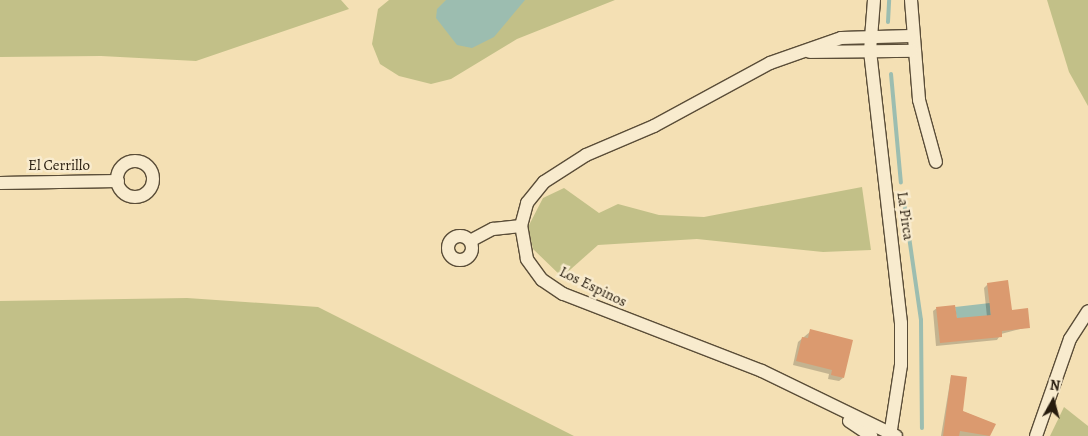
<!DOCTYPE html>
<html>
<head>
<meta charset="utf-8">
<style>
	body { margin:0 }
	#map { position:relative; width:1088px; height:436px; overflow:hidden; background:#f4e0b4; font-family:Alegreya,serif }
	div>[style] { position:absolute }
	[style*='--x'] { left:calc(var(--x)*1px); top:calc(var(--y)*1px); width:calc(var(--w)*1px); rotate:calc(var(--a)*1deg) }
	.green>* { inset:0; background:#c2c088 }
	.water>* { inset:0; background:#9cbdb0 }
	.shadow>* { inset:0; background:#0003 }
	.stream>* { height:4px; margin:-2px; padding:0 2px; transform-origin:2px; border-radius:2px; background:#9cbdb0 }
	.building>* { inset:0; background:#db9a6f }
	.roads { filter:drop-shadow(1px 0 #5a4d38) drop-shadow(-1px 0 #5a4d38) drop-shadow(0 1px #5a4d38) drop-shadow(0 -1px #5a4d38) }
	.street>* { height:12px; margin:-6px; padding:0 6px; transform-origin:6px; border-radius:6px; background:#f8ebce }
	.street>.ring { margin:-6px; padding:0; box-sizing:content-box; background:none; border:12px solid #f8ebce; border-radius:50% }
	span { translate:-50% -50%; white-space:nowrap; text-align:center; line-height:1.15; -webkit-text-stroke:5px #f8ebce; paint-order:stroke }
	.street-label { font-size:15px; color:#271c0e }
	.north { position:absolute; left:1028px; top:376px; width:50px; height:50px; -webkit-text-stroke:4px #f8ebce; paint-order:stroke; rotate:7deg; font-size:14px; font-weight:700; line-height:20px; text-align:center; color:#271c0e }
	.north::after { content:''; display:block; margin:auto; width:18px; height:22px; background:#271c0e; clip-path:polygon(50% 0,100% 100%,50% 72%,0 100%) }
</style>
</head>
<body>
<div id="map">
	<div class="green">
		<i style="clip-path:polygon(0 0,341px 0,349px 9px,196px 61px,101px 56px,0 57px)"></i>
		<i style="clip-path:polygon(389px 0,615px 0,517px 39px,451px 79px,431px 84px,399px 76px,380px 64px,372px 44px,378px 9px)"></i>
		<i style="clip-path:polygon(1047px 0,1088px 0,1088px 106px,1069px 72px)"></i>
		<i style="clip-path:polygon(862px 187px,871px 250px,823px 252px,697px 239px,598px 245px,562px 277px,533px 249px,528px 227px,543px 198px,564px 188px,599px 213px,618px 204px,659px 215px,704px 217px)"></i>
		<i style="clip-path:polygon(187px 298px,318px 307px,574px 436px,0 436px,0 301px)"></i>
		<i style="clip-path:polygon(1064px 407px,1088px 426px,1088px 436px,1050px 436px)"></i>
	</div>
	<div class="water">
		<i style="clip-path:polygon(446px 0,525px 0,494px 37px,472px 48px,457px 45px,436px 18px,437px 9px)"></i>
		<i style="clip-path:polygon(990px 303px,991px 321px,958px 327px,955px 307px)"></i>
	</div>
	<div class="shadow">
		<i style="clip-path:polygon(988px 284px,1028px 327px,1001px 334px,997px 340px,936px 346px,933px 311px,937px 308px,956px 320px,987px 317px,984px 288px)"></i>
		<i style="clip-path:polygon(811px 331px,843px 378px,839px 381px,828px 379px,829px 374px,793px 365px,798px 342px)"></i>
		<i style="clip-path:polygon(951px 376px,962px 411px,994px 424px,989px 436px,941px 436px)"></i>
	</div>
	<div class="stream">
		<i style="--x:888;--y:22;--w:22;--a:-87"></i>
		<i style="--x:891;--y:74;--w:109;--a:84.8"></i>
		<i style="--x:903;--y:195;--w:126;--a:81.8"></i>
		<i style="--x:921;--y:320;--w:108;--a:89.5"></i>
	</div>
	<div class="building">
		<i style="clip-path:polygon(1008px 280px,1012px 310px,1028px 308px,1030px 328px,1002px 331px,1002px 337px,940px 343px,936px 307px,955px 305px,957px 318px,991px 315px,987px 283px)"></i>
		<i style="clip-path:polygon(810px 329px,853px 340px,844px 378px,831px 375px,832px 370px,796px 361px,802px 337px,808px 338px)"></i>
		<i style="clip-path:polygon(951px 375px,967px 377px,963px 411px,996px 424px,990px 436px,960px 431px,959px 436px,943px 436px)"></i>
	</div>
	<div class="roads">
		<div class="street">
			<i style="--x:874;--y:0;--w:51;--a:94.5"></i>
			<i style="--x:870;--y:51;--w:274;--a:83.5"></i>
			<i style="--x:901;--y:323;--w:42;--a:90"></i>
			<i style="--x:901;--y:365;--w:72;--a:98.8"></i>
			<i style="--x:911;--y:0;--w:100;--a:85.4"></i>
			<i style="--x:919;--y:100;--w:64;--a:74.7"></i>
			<i style="--x:810;--y:52;--w:102;--a:-0.6"></i>
			<i class="ring" style="left:117px;top:161px;width:24px;height:24px"></i>
			<i style="--x:0;--y:183;--w:118;--a:-1"></i>
			<i class="ring" style="left:448px;top:236px;width:12px;height:12px"></i>
			<i style="--x:470;--y:241;--w:26;--a:-28"></i>
			<i style="--x:493;--y:229;--w:28;--a:-6"></i>
			<i style="--x:849;--y:421;--w:27;--a:34"></i>
			<i style="--x:896;--y:436;--w:149;--a:-154.1"></i>
			<i style="--x:762;--y:371;--w:213;--a:-158.8"></i>
			<i style="--x:563;--y:294;--w:25;--a:-146"></i>
			<i style="--x:542;--y:280;--w:26;--a:-126"></i>
			<i style="--x:527;--y:259;--w:34;--a:-100"></i>
			<i style="--x:521;--y:226;--w:24;--a:-75"></i>
			<i style="--x:527;--y:203;--w:27;--a:-51"></i>
			<i style="--x:544;--y:182;--w:50;--a:-32.7"></i>
			<i style="--x:586;--y:155;--w:74;--a:-23.1"></i>
			<i style="--x:654;--y:126;--w:132;--a:-28.5"></i>
			<i style="--x:770;--y:63;--w:75;--a:-19.4"></i>
			<i style="--x:841;--y:38;--w:70;--a:-1.6"></i>
			<i style="--x:1036;--y:436;--w:103;--a:-70.7"></i>
			<i style="--x:1070;--y:339;--w:33;--a:-57"></i>
		</div>
	</div>
	<div class="street-label">
		<span style="left:59px;top:166px">El Cerrillo</span>
		<span style="left:905px;top:216px;rotate:82deg">La Pirca</span>
		<span style="left:593px;top:287px;rotate:26deg">Los Espinos</span>
	</div>
	<div class="north">N</div>
</div>
</body>
</html>
